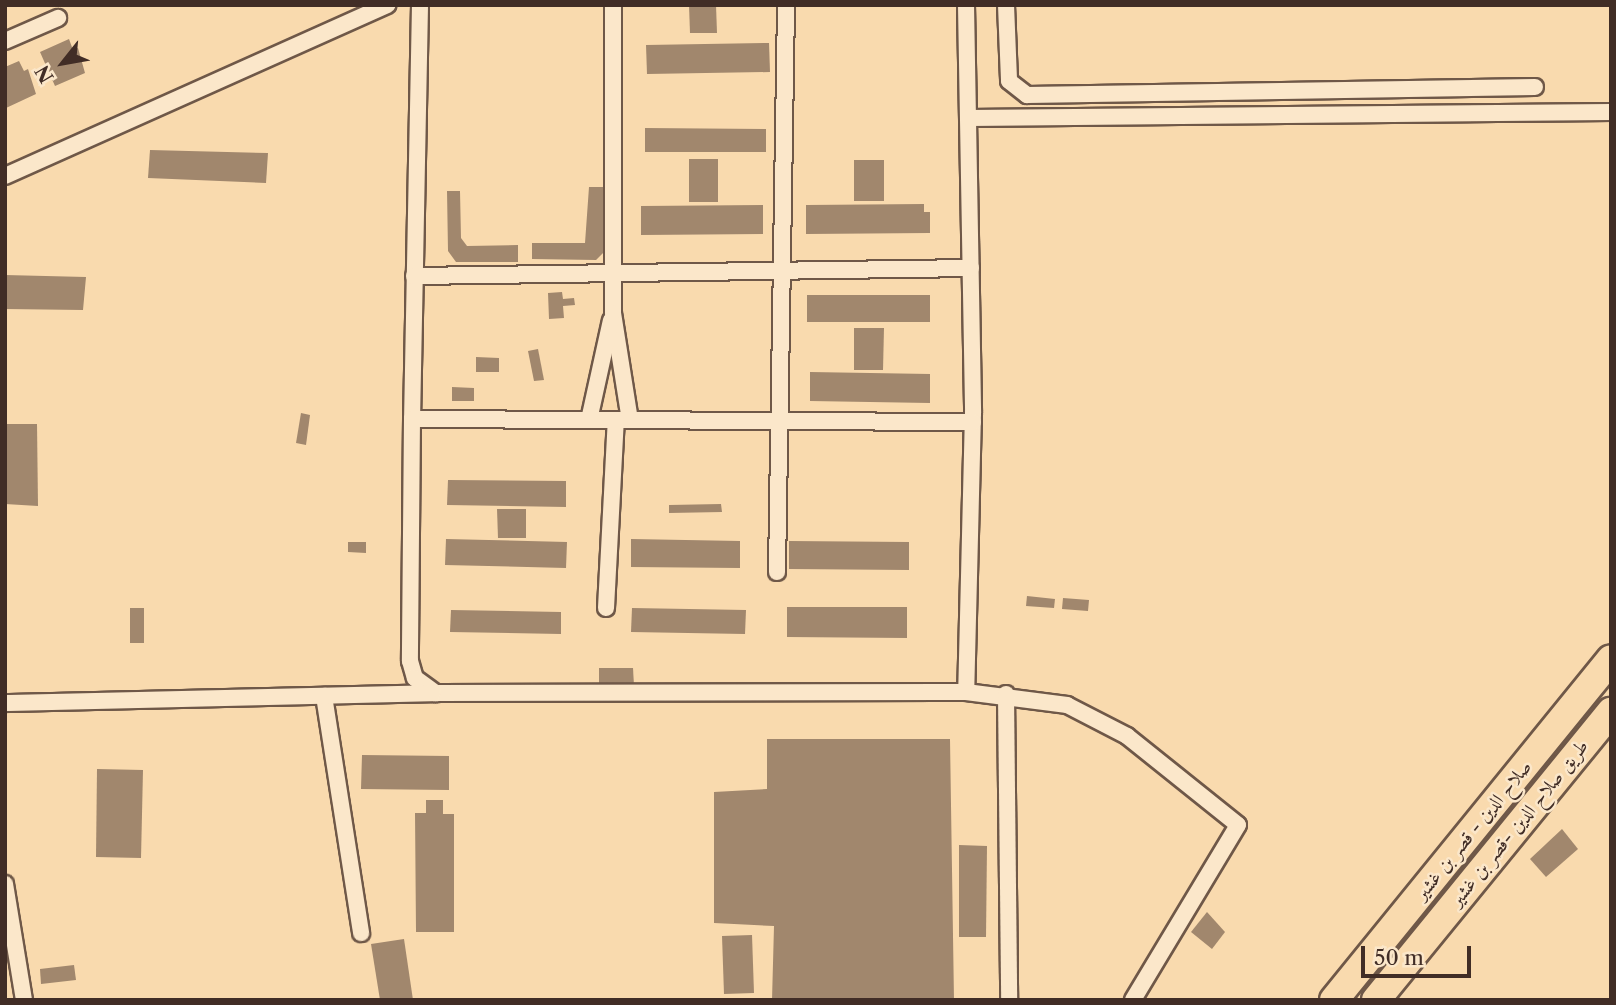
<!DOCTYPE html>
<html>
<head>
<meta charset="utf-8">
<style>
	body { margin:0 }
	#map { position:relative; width:1616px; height:1005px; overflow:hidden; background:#f9daae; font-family:"Libre Caslon Text",Amiri,serif }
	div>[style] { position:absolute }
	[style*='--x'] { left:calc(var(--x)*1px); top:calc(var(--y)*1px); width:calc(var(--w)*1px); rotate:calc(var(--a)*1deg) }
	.building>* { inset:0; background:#a1876d }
	.roads { filter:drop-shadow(2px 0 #6f5848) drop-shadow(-2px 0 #6f5848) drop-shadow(0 2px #6f5848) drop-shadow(0 -2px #6f5848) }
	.street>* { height:16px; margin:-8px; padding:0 8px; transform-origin:8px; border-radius:8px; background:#fbe7ca }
	.highway>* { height:28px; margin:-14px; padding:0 14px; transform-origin:14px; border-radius:14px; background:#f9daae }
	span { translate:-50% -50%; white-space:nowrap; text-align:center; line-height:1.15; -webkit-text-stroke:5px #fbe7ca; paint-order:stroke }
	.street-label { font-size:19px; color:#412d26 }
	.frame { position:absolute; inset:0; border:7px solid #412d26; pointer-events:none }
	.north { position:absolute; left:28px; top:28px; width:70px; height:70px; -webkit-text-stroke:5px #fbe7ca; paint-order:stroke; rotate:239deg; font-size:19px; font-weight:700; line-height:28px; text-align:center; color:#412d26 }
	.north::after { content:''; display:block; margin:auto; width:24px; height:32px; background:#412d26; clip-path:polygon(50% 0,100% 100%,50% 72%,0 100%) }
	.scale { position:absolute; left:1361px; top:946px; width:110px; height:32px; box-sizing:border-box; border:4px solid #412d26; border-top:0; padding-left:9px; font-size:21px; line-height:24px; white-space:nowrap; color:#412d26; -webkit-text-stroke:5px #fbe7ca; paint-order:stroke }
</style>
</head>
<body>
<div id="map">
	<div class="building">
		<i style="clip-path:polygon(689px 5px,716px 5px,717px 33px,690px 33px)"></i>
		<i style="clip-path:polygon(69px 39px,73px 50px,78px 48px,85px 73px,55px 86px,40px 52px)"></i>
		<i style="clip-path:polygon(769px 43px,770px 72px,647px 74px,646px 45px)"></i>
		<i style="clip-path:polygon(19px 61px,24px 71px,28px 69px,36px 94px,6px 108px,5px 67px)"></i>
		<i style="clip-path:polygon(645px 128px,766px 129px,766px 152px,645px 152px)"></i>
		<i style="clip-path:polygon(150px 150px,268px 153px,266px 183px,148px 178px)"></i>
		<i style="clip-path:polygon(689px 159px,718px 159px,718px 202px,689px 202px)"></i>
		<i style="clip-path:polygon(854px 160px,884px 160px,884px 201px,854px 201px)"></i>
		<i style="clip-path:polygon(589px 187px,605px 187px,605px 251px,596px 260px,532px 259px,532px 243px,585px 243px)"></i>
		<i style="clip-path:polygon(447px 191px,460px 191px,461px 238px,467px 246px,518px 245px,518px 262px,456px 262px,448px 251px)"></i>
		<i style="clip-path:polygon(924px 204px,924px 212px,930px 212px,930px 233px,806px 234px,806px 205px)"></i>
		<i style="clip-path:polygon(763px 205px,763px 234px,641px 235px,641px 206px)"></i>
		<i style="clip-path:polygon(5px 275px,86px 277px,83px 310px,5px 309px)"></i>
		<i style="clip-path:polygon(562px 292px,563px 299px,574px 298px,575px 305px,563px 306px,564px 318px,549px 319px,548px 293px)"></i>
		<i style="clip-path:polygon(807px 295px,930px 295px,930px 322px,807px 322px)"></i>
		<i style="clip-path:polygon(854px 328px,884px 328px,883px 370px,854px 370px)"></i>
		<i style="clip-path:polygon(538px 349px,544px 380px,534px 381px,528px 351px)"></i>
		<i style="clip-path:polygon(476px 357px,499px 358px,499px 372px,476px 372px)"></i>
		<i style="clip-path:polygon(810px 372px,930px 374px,930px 403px,810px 401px)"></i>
		<i style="clip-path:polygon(452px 387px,474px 388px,474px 401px,452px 401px)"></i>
		<i style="clip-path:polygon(301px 413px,310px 415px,306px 445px,296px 443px)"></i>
		<i style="clip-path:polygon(5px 424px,37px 424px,38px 506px,5px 504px)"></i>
		<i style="clip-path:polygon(448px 480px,566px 481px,566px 507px,447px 505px)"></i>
		<i style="clip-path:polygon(721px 504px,722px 512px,669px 513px,669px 505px)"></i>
		<i style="clip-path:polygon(497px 509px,526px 509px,526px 538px,498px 538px)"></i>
		<i style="clip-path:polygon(446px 539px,567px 542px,566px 568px,445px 565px)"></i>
		<i style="clip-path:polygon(631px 539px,740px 541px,740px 568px,631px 567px)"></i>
		<i style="clip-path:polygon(789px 541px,909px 542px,909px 570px,789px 569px)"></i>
		<i style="clip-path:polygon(348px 542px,366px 542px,366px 553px,348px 552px)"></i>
		<i style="clip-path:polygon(1027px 596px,1055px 599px,1054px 608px,1026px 606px)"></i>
		<i style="clip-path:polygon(1063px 598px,1089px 600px,1088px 611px,1062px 609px)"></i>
		<i style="clip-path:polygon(787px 607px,907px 607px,907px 638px,787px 637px)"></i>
		<i style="clip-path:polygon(130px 608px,144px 608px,144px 643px,130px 643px)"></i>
		<i style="clip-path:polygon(632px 608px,746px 610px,745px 634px,631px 632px)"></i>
		<i style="clip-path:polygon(451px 610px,561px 612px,561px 634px,450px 632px)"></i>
		<i style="clip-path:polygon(599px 668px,633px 668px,634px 686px,599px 686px)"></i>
		<i style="clip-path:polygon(767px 739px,950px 739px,954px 1000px,772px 1000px,774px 926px,714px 923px,714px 792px,767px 789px)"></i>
		<i style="clip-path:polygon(362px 755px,449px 756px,449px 790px,361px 789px)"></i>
		<i style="clip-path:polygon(97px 769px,143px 770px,141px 858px,96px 857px)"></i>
		<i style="clip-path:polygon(426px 800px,443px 800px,443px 814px,454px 814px,454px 932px,416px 932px,415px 813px,426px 813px)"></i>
		<i style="clip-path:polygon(1562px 829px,1578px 849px,1546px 877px,1530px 859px)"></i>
		<i style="clip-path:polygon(959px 845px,987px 846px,986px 937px,959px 937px)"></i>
		<i style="clip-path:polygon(1207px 912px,1225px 932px,1212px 949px,1191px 932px)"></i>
		<i style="clip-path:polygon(752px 935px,754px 993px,724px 994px,722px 936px)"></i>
		<i style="clip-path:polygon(404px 939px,413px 1000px,380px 1000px,371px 944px)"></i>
		<i style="clip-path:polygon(74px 965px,76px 980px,41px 984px,40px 969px)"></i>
	</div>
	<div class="roads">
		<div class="street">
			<i style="--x:420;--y:5;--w:414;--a:91.1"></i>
			<i style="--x:412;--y:419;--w:242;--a:90.5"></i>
			<i style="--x:410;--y:661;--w:18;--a:74"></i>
			<i style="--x:415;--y:678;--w:26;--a:36"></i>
			<i style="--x:436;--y:693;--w:530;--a:-0.11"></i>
			<i style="--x:966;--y:692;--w:102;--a:7.3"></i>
			<i style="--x:1067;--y:705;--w:68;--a:27.3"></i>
			<i style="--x:1127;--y:736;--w:142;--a:38.7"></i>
			<i style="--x:1238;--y:825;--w:204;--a:121"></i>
			<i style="--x:613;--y:5;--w:308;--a:90"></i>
			<i style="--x:613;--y:313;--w:108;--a:81"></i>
			<i style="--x:966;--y:5;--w:408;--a:89"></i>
			<i style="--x:973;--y:413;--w:279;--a:91.4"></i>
			<i style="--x:1006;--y:5;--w:76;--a:87.7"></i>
			<i style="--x:1009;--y:81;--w:23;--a:38"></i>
			<i style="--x:1027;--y:95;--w:508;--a:-0.9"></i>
			<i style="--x:5;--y:41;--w:58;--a:-23.5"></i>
			<i style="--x:969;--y:118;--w:642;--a:-0.54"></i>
			<i style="--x:5;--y:176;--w:419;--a:-24.1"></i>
			<i style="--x:414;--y:276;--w:557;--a:-0.82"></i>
			<i style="--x:412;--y:419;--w:561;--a:0.31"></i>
			<i style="--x:589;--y:420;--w:102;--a:-77.6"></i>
			<i style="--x:777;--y:572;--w:567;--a:-89.09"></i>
			<i style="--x:606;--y:608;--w:188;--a:-87"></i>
			<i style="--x:1006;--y:694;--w:306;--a:89.4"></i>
			<i style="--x:324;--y:696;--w:240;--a:81.1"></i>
			<i style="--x:5;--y:703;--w:428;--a:-1.3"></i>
			<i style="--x:5;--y:884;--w:118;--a:80.7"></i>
		</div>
		<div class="highway">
			<i style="--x:1334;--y:1000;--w:439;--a:-50.9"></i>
			<i style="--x:1376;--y:1000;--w:372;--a:-50.8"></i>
		</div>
	</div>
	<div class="street-label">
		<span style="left:1519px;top:823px;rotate:-51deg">طريق صلاح الدين -قصر بن غشير</span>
		<span style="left:1473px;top:830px;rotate:-51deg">صلاح الدين - قصر بن غشير</span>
	</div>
	<div class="frame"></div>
	<div class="north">N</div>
	<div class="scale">50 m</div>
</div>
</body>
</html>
